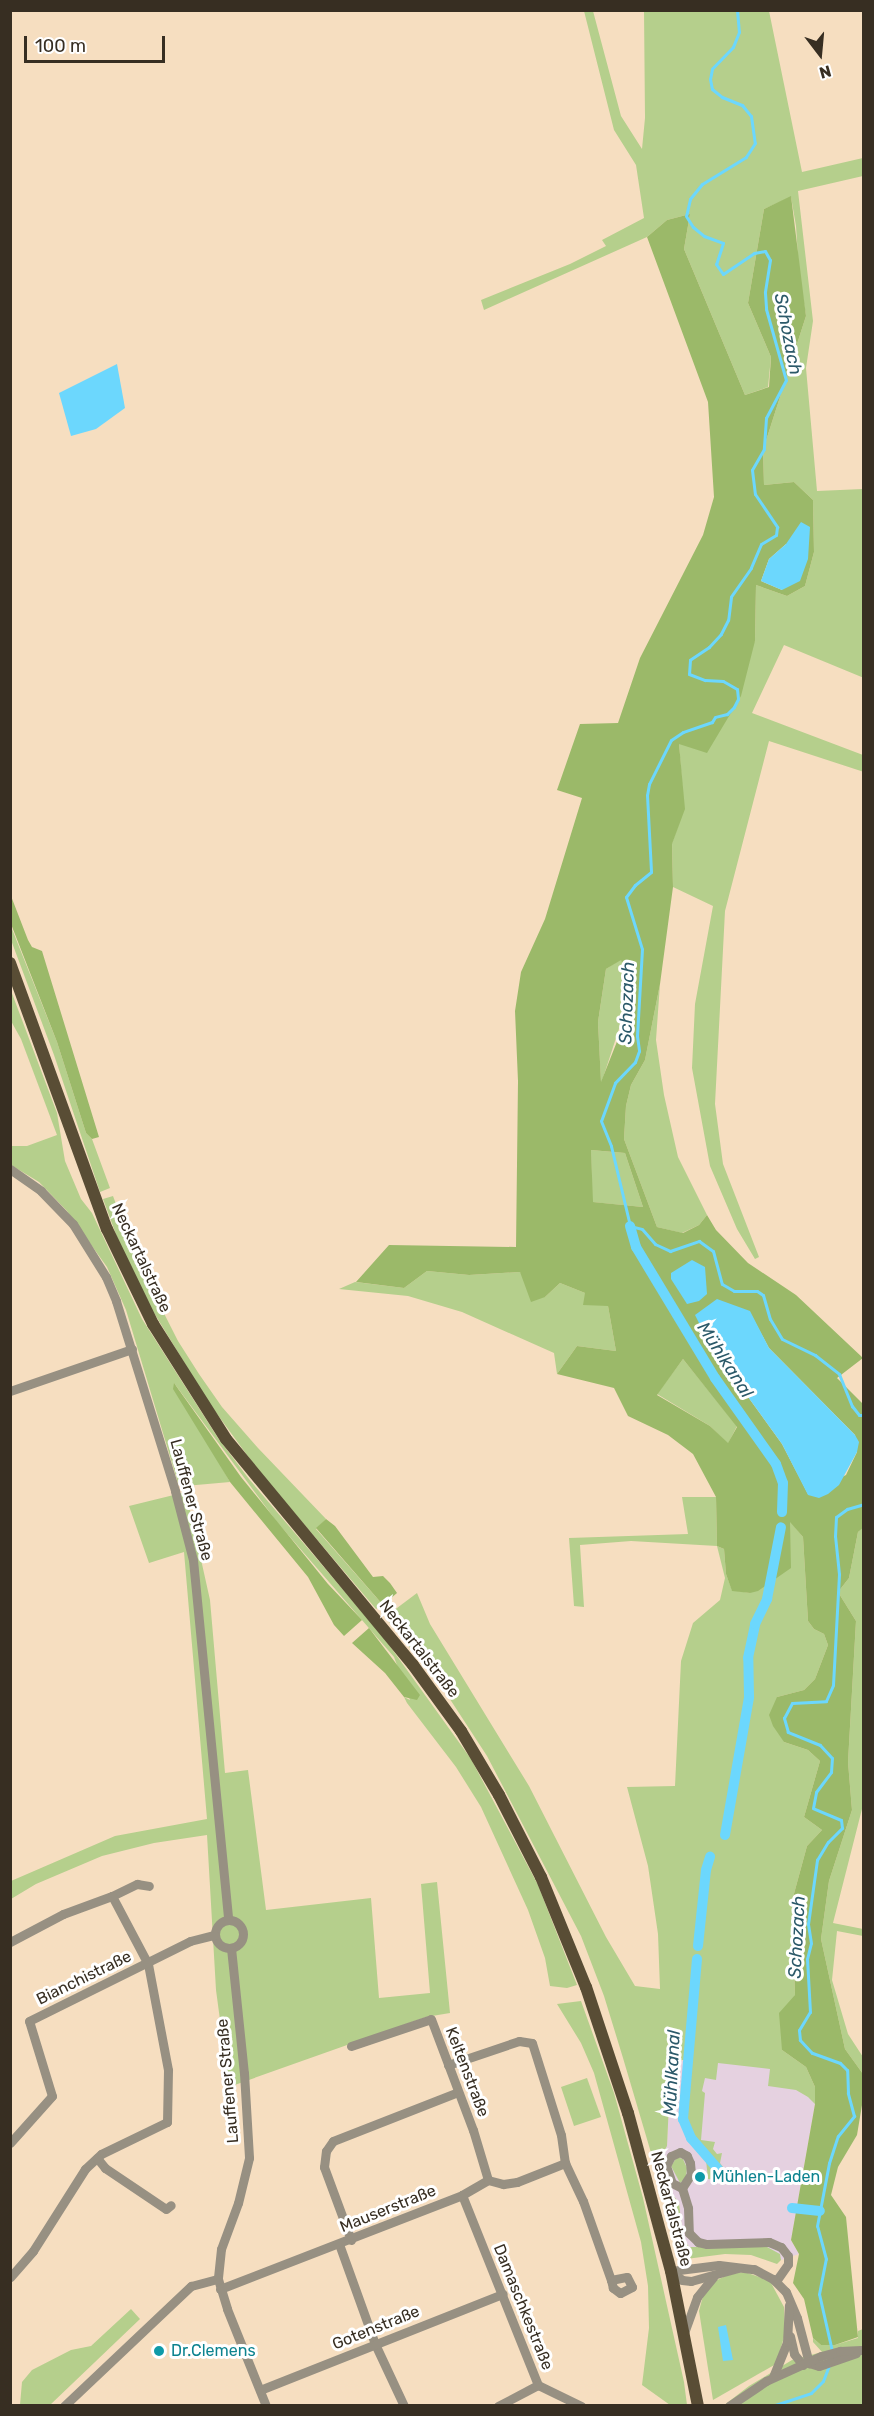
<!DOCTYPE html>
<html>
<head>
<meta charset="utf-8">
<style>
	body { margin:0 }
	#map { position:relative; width:874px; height:2416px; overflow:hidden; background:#f6dec0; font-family:Rubik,sans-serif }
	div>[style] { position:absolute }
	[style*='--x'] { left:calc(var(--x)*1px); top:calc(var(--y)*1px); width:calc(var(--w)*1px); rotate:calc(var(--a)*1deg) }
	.industrial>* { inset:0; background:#e5d1e0 }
	.green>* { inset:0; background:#b5cf8c }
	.forest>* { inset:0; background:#9bb969 }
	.water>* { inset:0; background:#6cd7fd }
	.stream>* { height:3px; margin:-1.5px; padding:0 1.5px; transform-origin:1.5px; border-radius:1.5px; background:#6cd7fd }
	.canal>* { height:10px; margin:-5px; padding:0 5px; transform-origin:5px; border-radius:5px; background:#6cd7fd }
	.minor>* { height:9px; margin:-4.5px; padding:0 4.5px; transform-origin:4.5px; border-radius:4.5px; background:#979082 }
	.minor>.ring { margin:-4.5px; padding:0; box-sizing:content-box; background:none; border:9px solid #979082; border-radius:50% }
	.major>* { height:12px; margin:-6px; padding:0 6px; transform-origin:6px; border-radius:6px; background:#594d35 }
	.dots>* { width:16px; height:16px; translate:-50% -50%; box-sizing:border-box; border:3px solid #fff; border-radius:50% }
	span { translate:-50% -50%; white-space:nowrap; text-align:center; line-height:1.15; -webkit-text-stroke:6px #fff; paint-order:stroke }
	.street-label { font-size:16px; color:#372e22 }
	.culture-label { font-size:16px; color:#0d838f }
	.left { translate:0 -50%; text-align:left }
	.water-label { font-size:18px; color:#2b5969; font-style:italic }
	.frame { position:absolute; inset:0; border:12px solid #372e22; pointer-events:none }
	.north { position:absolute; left:790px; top:24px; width:60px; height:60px; -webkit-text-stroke:4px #fff; paint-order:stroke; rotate:164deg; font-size:16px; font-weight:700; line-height:24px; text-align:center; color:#372e22 }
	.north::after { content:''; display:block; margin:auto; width:21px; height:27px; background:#372e22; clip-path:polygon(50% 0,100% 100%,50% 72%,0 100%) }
	.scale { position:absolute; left:24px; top:36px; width:141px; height:27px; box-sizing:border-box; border:3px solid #372e22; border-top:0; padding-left:8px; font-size:18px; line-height:21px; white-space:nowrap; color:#372e22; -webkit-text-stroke:4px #fff; paint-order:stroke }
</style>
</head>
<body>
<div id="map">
	<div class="industrial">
		<i style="clip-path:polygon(671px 2060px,806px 2067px,815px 2104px,791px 2240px,799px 2254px,781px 2260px,779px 2254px,689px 2247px,683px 2238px,679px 2203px,669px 2190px,657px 2163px,667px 2145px)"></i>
	</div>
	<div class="green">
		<i style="clip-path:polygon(584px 11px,593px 11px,621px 116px,642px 149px,645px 118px,644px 11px,769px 11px,802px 172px,863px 158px,863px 176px,798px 191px,813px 321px,806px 368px,817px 491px,863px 489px,864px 678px,784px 645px,752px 713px,863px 755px,864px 772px,769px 741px,725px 911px,715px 1104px,723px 1164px,759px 1257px,755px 1259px,737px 1229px,710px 1166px,692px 1068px,695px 1004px,713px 906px,673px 887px,672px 843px,684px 809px,679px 744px,755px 641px,756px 585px,787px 596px,805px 586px,814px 552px,813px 500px,794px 482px,764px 485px,763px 450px,806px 316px,799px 272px,796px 226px,791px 197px,764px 209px,748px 303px,771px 357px,768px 387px,745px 395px,684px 249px,690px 214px,667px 220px,647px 237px,484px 310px,481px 300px,570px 264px,606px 246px,602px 240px,644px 218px,636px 165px,614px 130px)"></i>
		<i style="clip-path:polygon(10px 924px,57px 1042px,86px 1133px,92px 1139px,110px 1188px,100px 1192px,54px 1055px,11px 940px)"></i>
		<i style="clip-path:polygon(621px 959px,632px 989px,601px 1084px,598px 1022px,606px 969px)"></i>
		<i style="clip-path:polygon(660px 984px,656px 1040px,664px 1095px,678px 1157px,707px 1215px,699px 1225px,682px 1233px,657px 1227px,624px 1139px,626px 1106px,631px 1085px,645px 1060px)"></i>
		<i style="clip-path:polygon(10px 988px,57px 1113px,65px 1161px,81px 1199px,92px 1213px,142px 1319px,218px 1438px,249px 1479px,384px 1638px,471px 1759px,538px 1885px,577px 1985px,567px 1988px,550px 1986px,545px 1958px,528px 1910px,481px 1807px,456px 1767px,407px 1703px,404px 1697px,410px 1700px,394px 1657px,277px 1522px,174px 1383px,230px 1482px,185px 1486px,178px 1483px,126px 1310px,107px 1267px,67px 1211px,39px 1182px,11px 1165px,11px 1146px,27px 1146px,57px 1135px,21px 1039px,11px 1021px)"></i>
		<i style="clip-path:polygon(591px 1150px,625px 1153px,643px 1207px,592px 1202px)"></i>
		<i style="clip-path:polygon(113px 1196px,136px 1258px,178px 1341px,199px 1374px,222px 1407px,258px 1448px,326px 1519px,316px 1529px,383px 1605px,376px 1609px,258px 1470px,209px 1403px,151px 1308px,117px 1237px,103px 1199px)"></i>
		<i style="clip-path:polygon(427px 1271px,469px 1275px,520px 1272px,545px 1297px,560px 1283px,585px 1293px,608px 1306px,616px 1351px,577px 1346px,557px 1374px,554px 1353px,462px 1312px,408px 1296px,339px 1289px,355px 1282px,404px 1288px)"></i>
		<i style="clip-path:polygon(683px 1359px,737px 1426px,728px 1444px,710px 1426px,657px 1394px)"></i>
		<i style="clip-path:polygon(186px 1492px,210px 1600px,225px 1773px,248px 1770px,266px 1910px,371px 1898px,379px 1998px,430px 1993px,421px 1884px,437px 1882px,450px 2013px,426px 2017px,229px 2087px,216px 1990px,207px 1835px,154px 1843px,102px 1856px,36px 1884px,11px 1899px,11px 1881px,115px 1836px,207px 1819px,184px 1552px,149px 1563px,129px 1506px)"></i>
		<i style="clip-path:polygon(682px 1497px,716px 1497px,717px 1546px,724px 1549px,726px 1574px,732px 1590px,750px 1593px,790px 1521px,803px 1537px,808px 1621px,814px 1629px,824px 1634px,828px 1645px,815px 1679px,804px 1690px,777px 1697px,784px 1742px,808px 1750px,820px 1761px,804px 1817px,822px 1830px,807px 1846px,792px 1901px,795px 1995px,782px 2050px,806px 2067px,815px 2087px,815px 2104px,808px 2097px,796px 2090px,768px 2086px,770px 2069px,718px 2063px,716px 2080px,705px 2078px,702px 2091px,705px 2093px,701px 2140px,715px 2142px,713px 2149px,717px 2154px,722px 2153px,720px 2163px,726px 2171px,722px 2180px,708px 2179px,706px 2160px,690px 2139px,681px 2120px,686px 2060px,671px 2060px,667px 2146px,657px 2163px,669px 2190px,679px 2203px,683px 2238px,689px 2247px,767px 2247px,780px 2254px,781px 2260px,777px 2264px,751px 2255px,725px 2254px,686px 2259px,677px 2248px,670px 2217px,623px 2058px,604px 1996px,581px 1936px,487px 1756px,444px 1690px,385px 1617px,417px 1593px,430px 1624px,529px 1786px,606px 1937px,635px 1986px,660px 1989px,658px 1934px,648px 1866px,627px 1787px,675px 1786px,681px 1661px,693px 1623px,720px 1600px,725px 1578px,717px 1546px,631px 1541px,580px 1545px,584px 1607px,574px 1606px,569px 1538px,688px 1534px)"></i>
		<i style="clip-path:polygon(863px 1527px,863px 1805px,833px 1923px,863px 1929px,863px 1936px,837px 1931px,832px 1980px,848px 2034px,863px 2057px,863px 2074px,845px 2049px,821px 1939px,829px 1881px,852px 1810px,848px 1762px,856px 1621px,838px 1592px,849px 1578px,858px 1532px)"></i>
		<i style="clip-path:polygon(581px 2001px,614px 2093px,643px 2198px,684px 2382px,687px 2405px,670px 2405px,642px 2385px,649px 2328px,648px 2286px,641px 2242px,594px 2073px,581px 2043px,557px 2004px)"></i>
		<i style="clip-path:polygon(587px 2078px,601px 2117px,574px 2126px,561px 2087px)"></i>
		<i style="clip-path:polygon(677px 2157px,683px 2159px,687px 2168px,686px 2178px,680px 2183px,671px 2166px)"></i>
		<i style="clip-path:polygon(745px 2272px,770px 2281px,784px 2307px,785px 2334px,776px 2364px,713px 2400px,699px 2311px,703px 2296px,717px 2280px,730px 2274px)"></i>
		<i style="clip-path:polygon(131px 2309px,140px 2319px,50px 2405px,20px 2405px,22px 2382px,32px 2370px,71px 2350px,91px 2346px)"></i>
		<i style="clip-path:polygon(863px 2329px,863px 2405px,723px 2406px,749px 2386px,792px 2360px,822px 2352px,813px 2342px,813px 2338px,821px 2345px,835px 2345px,858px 2338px,858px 2331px)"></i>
	</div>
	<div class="forest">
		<i style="clip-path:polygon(evenodd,791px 196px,806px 316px,763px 450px,764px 485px,794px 482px,813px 500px,814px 552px,805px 586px,787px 596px,756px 585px,755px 641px,741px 696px,707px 753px,679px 744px,685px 809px,672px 844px,673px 887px,660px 984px,645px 1060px,631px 1085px,626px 1106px,624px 1139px,657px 1227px,683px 1233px,699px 1225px,707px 1215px,716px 1230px,748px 1263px,796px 1295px,863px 1358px,837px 1378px,863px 1404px,864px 1527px,858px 1532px,849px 1578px,838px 1592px,856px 1621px,848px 1762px,852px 1810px,829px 1881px,821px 1939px,845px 2049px,863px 2074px,863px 2099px,857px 2135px,838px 2167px,831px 2195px,846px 2217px,858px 2337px,835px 2345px,821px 2345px,813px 2338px,804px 2299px,793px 2283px,799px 2254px,791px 2240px,815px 2104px,815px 2087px,806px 2067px,782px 2050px,779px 2013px,795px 1995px,792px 1901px,807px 1846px,822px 1830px,804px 1817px,820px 1761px,808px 1750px,784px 1742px,773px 1726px,769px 1715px,777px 1697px,804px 1690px,815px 1679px,828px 1645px,824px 1634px,814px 1629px,808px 1621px,803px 1537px,790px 1522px,791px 1568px,758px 1591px,750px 1593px,732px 1591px,726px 1574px,724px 1549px,717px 1546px,716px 1497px,693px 1454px,668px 1435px,628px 1416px,614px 1388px,557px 1374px,577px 1346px,616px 1351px,608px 1306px,583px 1305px,585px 1293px,560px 1283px,545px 1297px,531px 1302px,520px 1272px,469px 1275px,427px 1271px,404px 1288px,356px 1282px,389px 1245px,516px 1247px,518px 1081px,515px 1011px,521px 972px,545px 919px,582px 798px,557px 790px,580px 724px,618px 723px,640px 658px,703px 535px,714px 497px,708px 402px,647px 237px,667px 220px,690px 214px,684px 249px,745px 395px,769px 387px,771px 357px,748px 303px,764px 209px,791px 196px,786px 544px,782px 590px,761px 581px,769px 559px,786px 544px,791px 196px,621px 960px,632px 989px,618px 1039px,601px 1082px,598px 1022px,606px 969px,621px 960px,791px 196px,591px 1150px,625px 1153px,643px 1207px,593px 1202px,591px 1150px,791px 196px,749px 1311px,769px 1348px,855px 1435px,857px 1452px,846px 1475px,808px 1494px,782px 1444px,709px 1343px,749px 1311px,791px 196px,683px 1359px,737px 1427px,728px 1443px,710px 1426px,657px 1395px,683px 1359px)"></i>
		<i style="clip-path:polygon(11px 896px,28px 940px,32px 947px,42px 951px,99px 1137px,92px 1139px,86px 1133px,57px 1042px,11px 924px)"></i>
		<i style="clip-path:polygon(174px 1383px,241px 1477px,328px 1584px,362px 1620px,344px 1636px,334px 1625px,308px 1577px,230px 1482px,173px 1389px)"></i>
		<i style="clip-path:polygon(326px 1519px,335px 1526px,373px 1577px,383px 1576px,390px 1583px,397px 1593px,383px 1605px,316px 1528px)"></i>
		<i style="clip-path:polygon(369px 1628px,420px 1695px,417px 1700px,404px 1697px,385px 1673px,352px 1643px)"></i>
	</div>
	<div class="water">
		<i style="clip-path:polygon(117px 364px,125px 408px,96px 429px,71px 436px,59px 393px)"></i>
		<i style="clip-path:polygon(801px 522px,810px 527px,808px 559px,800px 581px,782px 590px,761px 581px,769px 559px,786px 544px)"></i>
		<i style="clip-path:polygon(692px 1260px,705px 1267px,707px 1294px,699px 1301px,687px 1304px,671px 1279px,671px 1273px)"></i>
		<i style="clip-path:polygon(717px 1299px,750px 1311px,769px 1348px,855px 1435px,859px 1442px,857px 1452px,839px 1485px,828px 1494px,819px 1498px,808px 1495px,782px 1444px,709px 1343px,695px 1315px)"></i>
		<i style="clip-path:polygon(726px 2325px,733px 2360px,723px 2361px,718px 2327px)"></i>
	</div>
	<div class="stream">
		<i style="--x:737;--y:10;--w:22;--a:85"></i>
		<i style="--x:739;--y:32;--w:16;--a:112"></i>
		<i style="--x:733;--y:47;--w:30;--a:134"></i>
		<i style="--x:712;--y:69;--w:10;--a:101"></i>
		<i style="--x:710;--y:79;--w:10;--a:79"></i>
		<i style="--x:712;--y:89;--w:13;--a:39"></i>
		<i style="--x:722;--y:97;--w:22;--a:22"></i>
		<i style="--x:742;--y:105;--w:14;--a:51"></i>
		<i style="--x:751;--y:116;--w:27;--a:82"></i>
		<i style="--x:755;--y:143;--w:17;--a:123"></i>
		<i style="--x:746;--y:157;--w:52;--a:148.5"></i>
		<i style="--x:702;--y:184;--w:19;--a:129"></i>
		<i style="--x:690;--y:199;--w:17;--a:103"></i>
		<i style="--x:686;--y:216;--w:13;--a:58"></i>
		<i style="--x:693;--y:227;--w:14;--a:39"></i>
		<i style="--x:704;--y:236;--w:20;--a:20"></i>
		<i style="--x:723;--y:243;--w:22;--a:108"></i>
		<i style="--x:716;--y:264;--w:12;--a:55"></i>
		<i style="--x:723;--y:274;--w:37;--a:-34"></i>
		<i style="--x:754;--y:253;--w:11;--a:-10"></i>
		<i style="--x:765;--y:251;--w:10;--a:61"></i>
		<i style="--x:770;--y:260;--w:33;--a:99"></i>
		<i style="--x:765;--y:293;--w:16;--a:86"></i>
		<i style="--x:766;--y:309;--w:74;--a:74.3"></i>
		<i style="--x:786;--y:380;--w:43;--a:117.8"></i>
		<i style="--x:766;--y:418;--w:31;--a:94"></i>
		<i style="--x:764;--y:449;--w:24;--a:120"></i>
		<i style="--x:752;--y:470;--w:24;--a:83"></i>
		<i style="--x:755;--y:494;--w:40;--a:56"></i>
		<i style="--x:777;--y:527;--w:8;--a:97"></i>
		<i style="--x:776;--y:535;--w:17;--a:149"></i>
		<i style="--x:761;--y:544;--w:26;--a:113"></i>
		<i style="--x:751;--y:568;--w:35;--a:125"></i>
		<i style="--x:731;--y:597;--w:23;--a:97"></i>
		<i style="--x:728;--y:620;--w:16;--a:117"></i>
		<i style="--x:721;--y:634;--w:18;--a:133"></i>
		<i style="--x:709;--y:647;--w:23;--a:146"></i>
		<i style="--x:690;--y:660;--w:14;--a:94"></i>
		<i style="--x:689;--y:674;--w:17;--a:21"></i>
		<i style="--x:705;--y:680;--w:18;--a:3"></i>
		<i style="--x:723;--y:681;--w:16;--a:30"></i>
		<i style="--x:737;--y:689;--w:10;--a:84"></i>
		<i style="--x:738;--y:699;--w:9;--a:117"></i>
		<i style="--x:734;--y:707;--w:10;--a:135"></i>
		<i style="--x:727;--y:714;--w:12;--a:166"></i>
		<i style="--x:715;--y:717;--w:6;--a:121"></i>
		<i style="--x:712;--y:722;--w:31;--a:161"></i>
		<i style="--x:683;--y:732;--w:14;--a:146"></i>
		<i style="--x:671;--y:740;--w:49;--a:116.6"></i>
		<i style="--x:649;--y:784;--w:11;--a:100"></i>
		<i style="--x:647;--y:795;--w:77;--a:87"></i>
		<i style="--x:651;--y:872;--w:21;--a:141"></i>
		<i style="--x:635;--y:885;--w:15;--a:127"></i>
		<i style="--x:626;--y:897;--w:54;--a:72.9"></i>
		<i style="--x:642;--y:949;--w:87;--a:93.3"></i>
		<i style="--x:637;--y:1036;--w:15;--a:82"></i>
		<i style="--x:639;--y:1051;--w:12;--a:110"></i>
		<i style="--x:635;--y:1062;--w:29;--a:134"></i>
		<i style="--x:615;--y:1083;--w:40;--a:110.2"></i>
		<i style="--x:601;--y:1121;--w:27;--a:68"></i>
		<i style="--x:611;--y:1146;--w:82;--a:76.6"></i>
		<i style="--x:630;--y:1226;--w:12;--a:14"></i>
		<i style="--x:642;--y:1229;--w:20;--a:49"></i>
		<i style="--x:655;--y:1244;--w:17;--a:25"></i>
		<i style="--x:670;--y:1251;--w:31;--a:-19"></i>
		<i style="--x:699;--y:1241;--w:17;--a:36"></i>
		<i style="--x:713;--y:1251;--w:34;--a:75"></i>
		<i style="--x:722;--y:1284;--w:14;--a:30"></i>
		<i style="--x:734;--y:1291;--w:23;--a:0"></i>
		<i style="--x:757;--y:1291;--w:7;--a:34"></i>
		<i style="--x:763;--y:1295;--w:25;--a:74"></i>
		<i style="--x:770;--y:1319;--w:23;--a:59"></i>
		<i style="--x:782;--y:1339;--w:37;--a:26"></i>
		<i style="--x:815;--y:1355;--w:31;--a:38"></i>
		<i style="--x:839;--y:1374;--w:35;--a:68"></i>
		<i style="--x:852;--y:1406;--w:11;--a:52"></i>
		<i style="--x:859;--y:1415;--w:5;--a:0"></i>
		<i style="--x:832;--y:2351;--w:58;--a:-102.8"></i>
		<i style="--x:819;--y:2294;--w:36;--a:-79"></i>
		<i style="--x:826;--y:2259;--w:34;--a:-105"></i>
		<i style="--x:817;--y:2226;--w:64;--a:-79.2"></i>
		<i style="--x:829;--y:2163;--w:28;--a:-72"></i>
		<i style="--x:838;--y:2136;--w:26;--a:-51"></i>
		<i style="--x:854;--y:2116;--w:24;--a:-105"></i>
		<i style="--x:848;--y:2093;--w:23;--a:-92"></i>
		<i style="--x:847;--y:2070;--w:10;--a:-135"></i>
		<i style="--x:840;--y:2063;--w:30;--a:-160"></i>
		<i style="--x:812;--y:2053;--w:18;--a:-133"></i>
		<i style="--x:800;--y:2040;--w:10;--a:-96"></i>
		<i style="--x:799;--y:2030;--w:21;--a:-59"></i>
		<i style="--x:810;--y:2012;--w:53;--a:-93.2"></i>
		<i style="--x:807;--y:1959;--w:16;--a:-76"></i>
		<i style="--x:811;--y:1943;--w:19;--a:-99"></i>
		<i style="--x:808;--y:1924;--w:65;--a:-82"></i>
		<i style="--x:817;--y:1860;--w:21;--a:-59"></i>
		<i style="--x:828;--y:1842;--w:20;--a:-45"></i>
		<i style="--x:842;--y:1828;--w:8;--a:-97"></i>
		<i style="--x:841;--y:1820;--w:30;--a:-157"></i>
		<i style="--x:813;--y:1808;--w:16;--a:-79"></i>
		<i style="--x:816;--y:1792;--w:25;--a:-53"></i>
		<i style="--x:831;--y:1772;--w:14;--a:-86"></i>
		<i style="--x:832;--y:1758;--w:18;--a:-133"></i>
		<i style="--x:820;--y:1745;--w:35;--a:-158"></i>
		<i style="--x:788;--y:1732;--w:15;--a:-106"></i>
		<i style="--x:784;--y:1718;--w:17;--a:-62"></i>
		<i style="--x:792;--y:1703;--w:34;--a:-3"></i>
		<i style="--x:826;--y:1701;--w:17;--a:-66"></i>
		<i style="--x:833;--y:1685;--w:111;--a:-86.9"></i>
		<i style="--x:839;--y:1574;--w:38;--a:-96"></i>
		<i style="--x:835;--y:1536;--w:19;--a:-87"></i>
		<i style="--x:836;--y:1517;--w:14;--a:-36"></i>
		<i style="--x:847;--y:1509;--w:18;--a:-16"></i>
		<i style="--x:772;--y:2406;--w:41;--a:-18.4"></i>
		<i style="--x:811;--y:2393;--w:17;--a:-45"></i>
		<i style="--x:823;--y:2381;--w:19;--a:-69"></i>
	</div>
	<div class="canal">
		<i style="--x:630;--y:1226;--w:22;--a:74"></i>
		<i style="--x:636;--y:1247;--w:153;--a:58.9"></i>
		<i style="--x:715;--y:1378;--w:105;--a:54.7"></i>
		<i style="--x:776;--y:1464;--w:20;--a:70"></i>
		<i style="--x:783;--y:1483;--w:29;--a:92"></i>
		<i style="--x:725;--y:1835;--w:140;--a:-80.1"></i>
		<i style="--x:749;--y:1697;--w:39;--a:-91"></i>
		<i style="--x:748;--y:1658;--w:35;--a:-78"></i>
		<i style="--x:755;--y:1624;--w:28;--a:-64"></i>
		<i style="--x:767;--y:1599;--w:73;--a:-79"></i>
		<i style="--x:698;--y:1946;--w:76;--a:-84"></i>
		<i style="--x:706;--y:1870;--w:14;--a:-73"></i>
		<i style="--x:697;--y:1959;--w:161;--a:95"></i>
		<i style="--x:683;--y:2119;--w:21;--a:67"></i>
		<i style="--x:691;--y:2138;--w:50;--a:49"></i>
		<i style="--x:792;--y:2208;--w:28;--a:6"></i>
	</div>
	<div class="minor">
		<i style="--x:10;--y:1169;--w:38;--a:35"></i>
		<i style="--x:41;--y:1191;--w:46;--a:45.9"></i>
		<i style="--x:73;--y:1224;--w:62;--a:58.1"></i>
		<i style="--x:106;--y:1277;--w:26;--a:67"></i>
		<i style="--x:116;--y:1301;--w:199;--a:72.7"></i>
		<i style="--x:175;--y:1491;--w:71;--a:75.4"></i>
		<i style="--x:193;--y:1560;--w:361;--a:84.4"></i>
		<i style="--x:10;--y:1391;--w:129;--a:-19"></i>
		<i style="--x:112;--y:1896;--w:28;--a:-26"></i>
		<i style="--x:137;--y:1884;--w:12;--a:9"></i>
		<i class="ring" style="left:215px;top:1920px;width:19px;height:19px"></i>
		<i style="--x:10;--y:1942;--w:60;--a:-27.8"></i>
		<i style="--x:63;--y:1914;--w:52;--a:-20.2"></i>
		<i style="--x:112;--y:1896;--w:77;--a:62.1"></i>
		<i style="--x:148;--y:1964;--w:108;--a:79.3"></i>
		<i style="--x:168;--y:2070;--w:52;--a:91.1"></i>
		<i style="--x:167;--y:2122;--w:73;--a:154.1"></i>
		<i style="--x:101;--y:2154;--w:22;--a:137"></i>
		<i style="--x:85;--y:2169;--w:97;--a:122.4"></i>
		<i style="--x:33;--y:2251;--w:35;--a:131"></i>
		<i style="--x:231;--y:1948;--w:126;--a:84.1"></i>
		<i style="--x:244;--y:2073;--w:85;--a:86.6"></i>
		<i style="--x:249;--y:2158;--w:46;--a:103.7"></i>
		<i style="--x:238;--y:2203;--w:49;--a:110.3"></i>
		<i style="--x:221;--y:2249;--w:30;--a:96"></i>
		<i style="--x:218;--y:2279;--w:31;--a:73"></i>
		<i style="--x:227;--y:2309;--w:105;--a:68.1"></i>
		<i style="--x:351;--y:2046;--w:84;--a:-18.6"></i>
		<i style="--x:431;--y:2019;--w:119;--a:69.3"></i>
		<i style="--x:473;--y:2130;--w:52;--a:73.3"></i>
		<i style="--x:448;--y:2065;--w:75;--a:-18.7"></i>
		<i style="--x:519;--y:2041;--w:13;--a:9"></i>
		<i style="--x:532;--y:2043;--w:96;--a:72.5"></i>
		<i style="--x:561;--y:2135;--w:28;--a:82"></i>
		<i style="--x:565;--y:2163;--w:42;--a:64.7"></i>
		<i style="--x:583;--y:2201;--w:84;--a:70.5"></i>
		<i style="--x:611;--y:2280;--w:16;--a:-11"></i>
		<i style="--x:627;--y:2277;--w:11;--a:63"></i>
		<i style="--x:632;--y:2287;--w:13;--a:153"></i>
		<i style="--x:620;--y:2293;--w:9;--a:-144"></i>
		<i style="--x:613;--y:2288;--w:8;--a:-104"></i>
		<i style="--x:10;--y:2143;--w:63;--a:-48.2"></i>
		<i style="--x:52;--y:2096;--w:78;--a:-107"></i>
		<i style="--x:29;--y:2021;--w:180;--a:-26.4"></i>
		<i style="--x:190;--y:1941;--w:25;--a:-14"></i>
		<i style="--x:97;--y:2158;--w:13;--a:51"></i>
		<i style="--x:105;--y:2168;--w:73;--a:33.9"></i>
		<i style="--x:166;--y:2209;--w:6;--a:-39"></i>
		<i style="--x:682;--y:2188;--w:17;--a:-57"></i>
		<i style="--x:691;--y:2174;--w:11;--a:-95"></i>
		<i style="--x:690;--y:2163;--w:8;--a:-113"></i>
		<i style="--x:687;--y:2156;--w:8;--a:-150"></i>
		<i style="--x:680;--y:2152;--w:10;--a:156"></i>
		<i style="--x:671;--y:2156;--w:11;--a:117"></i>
		<i style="--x:666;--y:2166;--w:18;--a:71"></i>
		<i style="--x:672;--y:2183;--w:11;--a:27"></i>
		<i style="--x:682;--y:2188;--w:21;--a:73"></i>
		<i style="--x:688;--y:2208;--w:25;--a:88"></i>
		<i style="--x:689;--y:2233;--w:13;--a:45"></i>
		<i style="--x:698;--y:2242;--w:9;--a:13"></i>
		<i style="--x:707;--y:2244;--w:62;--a:-1.8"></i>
		<i style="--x:769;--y:2242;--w:13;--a:23"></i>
		<i style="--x:781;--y:2247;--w:11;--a:52"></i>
		<i style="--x:788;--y:2256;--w:8;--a:90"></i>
		<i style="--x:788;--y:2264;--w:21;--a:125"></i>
		<i style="--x:462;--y:2195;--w:205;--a:68.2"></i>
		<i style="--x:538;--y:2385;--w:48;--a:26"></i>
		<i style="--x:351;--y:2240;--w:78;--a:-110.3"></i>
		<i style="--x:324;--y:2167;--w:16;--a:-83"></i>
		<i style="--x:326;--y:2151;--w:12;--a:-55"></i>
		<i style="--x:333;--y:2141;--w:134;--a:-21.4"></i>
		<i style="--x:339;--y:2244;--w:106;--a:70.2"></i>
		<i style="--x:375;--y:2344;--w:68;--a:64.9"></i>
		<i style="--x:671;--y:2271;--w:48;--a:-7.1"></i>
		<i style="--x:719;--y:2265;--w:35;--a:7"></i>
		<i style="--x:754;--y:2269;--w:21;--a:28"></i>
		<i style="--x:773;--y:2279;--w:18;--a:45"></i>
		<i style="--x:786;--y:2292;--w:28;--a:67"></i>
		<i style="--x:797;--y:2318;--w:47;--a:75.1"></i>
		<i style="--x:671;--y:2271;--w:14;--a:39"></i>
		<i style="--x:682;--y:2280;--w:9;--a:6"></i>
		<i style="--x:691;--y:2281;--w:49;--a:-15.5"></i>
		<i style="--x:220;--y:2289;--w:260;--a:-21.2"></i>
		<i style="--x:462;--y:2195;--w:30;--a:-30"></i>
		<i style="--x:488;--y:2180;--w:16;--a:15"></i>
		<i style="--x:503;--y:2184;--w:14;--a:-8"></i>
		<i style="--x:517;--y:2182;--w:52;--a:-21.6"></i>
		<i style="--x:684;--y:2333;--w:38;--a:-70"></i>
		<i style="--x:697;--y:2297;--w:26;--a:-51"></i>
		<i style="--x:790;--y:2336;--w:18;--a:77"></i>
		<i style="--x:794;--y:2354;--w:14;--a:51"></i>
		<i style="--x:809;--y:2363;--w:10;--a:17"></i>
		<i style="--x:819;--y:2366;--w:39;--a:-19"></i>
		<i style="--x:773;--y:2377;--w:38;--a:-68"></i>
		<i style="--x:787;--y:2342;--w:37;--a:-87"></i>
		<i style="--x:260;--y:2390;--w:261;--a:-21.6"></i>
		<i style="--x:64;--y:2406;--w:175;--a:-43.4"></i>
		<i style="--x:191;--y:2286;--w:28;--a:-15"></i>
		<i style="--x:498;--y:2406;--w:45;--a:-27.7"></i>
		<i style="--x:729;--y:2406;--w:45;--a:-34"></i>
		<i style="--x:766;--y:2381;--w:60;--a:-24.4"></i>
		<i style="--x:821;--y:2356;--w:20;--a:-15"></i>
		<i style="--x:840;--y:2351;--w:21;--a:-3"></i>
	</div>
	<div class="major">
		<i style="--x:10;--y:963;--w:283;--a:70"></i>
		<i style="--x:107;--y:1229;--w:106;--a:64.2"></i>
		<i style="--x:153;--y:1324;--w:136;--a:57.6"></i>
		<i style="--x:226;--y:1439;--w:293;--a:50.4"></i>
		<i style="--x:413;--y:1665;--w:82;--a:54"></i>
		<i style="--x:461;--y:1731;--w:74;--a:59.3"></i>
		<i style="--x:499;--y:1795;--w:92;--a:62.9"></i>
		<i style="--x:541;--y:1877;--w:119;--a:67.8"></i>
		<i style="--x:586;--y:1987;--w:133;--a:71.6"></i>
		<i style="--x:628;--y:2113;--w:164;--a:74.8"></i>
		<i style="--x:671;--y:2271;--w:138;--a:78.7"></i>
	</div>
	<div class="dots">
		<i style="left:700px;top:2177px;background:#0f9aa8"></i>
		<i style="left:159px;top:2351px;background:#0f9aa8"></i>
	</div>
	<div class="street-label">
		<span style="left:141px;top:1258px;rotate:65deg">Neckartalstraße</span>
		<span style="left:191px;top:1500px;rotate:75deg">Lauffener Straße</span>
		<span style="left:419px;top:1649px;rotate:52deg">Neckartalstraße</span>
		<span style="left:84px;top:1978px;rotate:-26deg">Bianchistraße</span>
		<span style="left:467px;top:2072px;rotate:69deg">Keltenstraße</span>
		<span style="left:228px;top:2081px;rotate:-95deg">Lauffener Straße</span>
		<span style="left:388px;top:2209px;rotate:-22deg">Mauserstraße</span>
		<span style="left:671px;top:2209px;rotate:75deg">Neckartalstraße</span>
		<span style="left:523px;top:2307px;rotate:68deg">Damaschkestraße</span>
		<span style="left:376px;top:2328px;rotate:-22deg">Gotenstraße</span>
	</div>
	<div class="culture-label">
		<span class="left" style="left:712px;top:2177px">Mühlen-Laden</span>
		<span class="left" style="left:171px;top:2351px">Dr.Clemens</span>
	</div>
	<div class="water-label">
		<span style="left:788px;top:334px;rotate:79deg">Schozach</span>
		<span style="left:627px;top:1003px;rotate:-88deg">Schozach</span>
		<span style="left:725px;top:1360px;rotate:57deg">Mühlkanal</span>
		<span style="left:797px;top:1937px;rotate:-87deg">Schozach</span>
		<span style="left:672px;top:2073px;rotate:-87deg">Mühlkanal</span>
	</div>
	<div class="frame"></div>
	<div class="north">N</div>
	<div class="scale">100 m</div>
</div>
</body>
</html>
